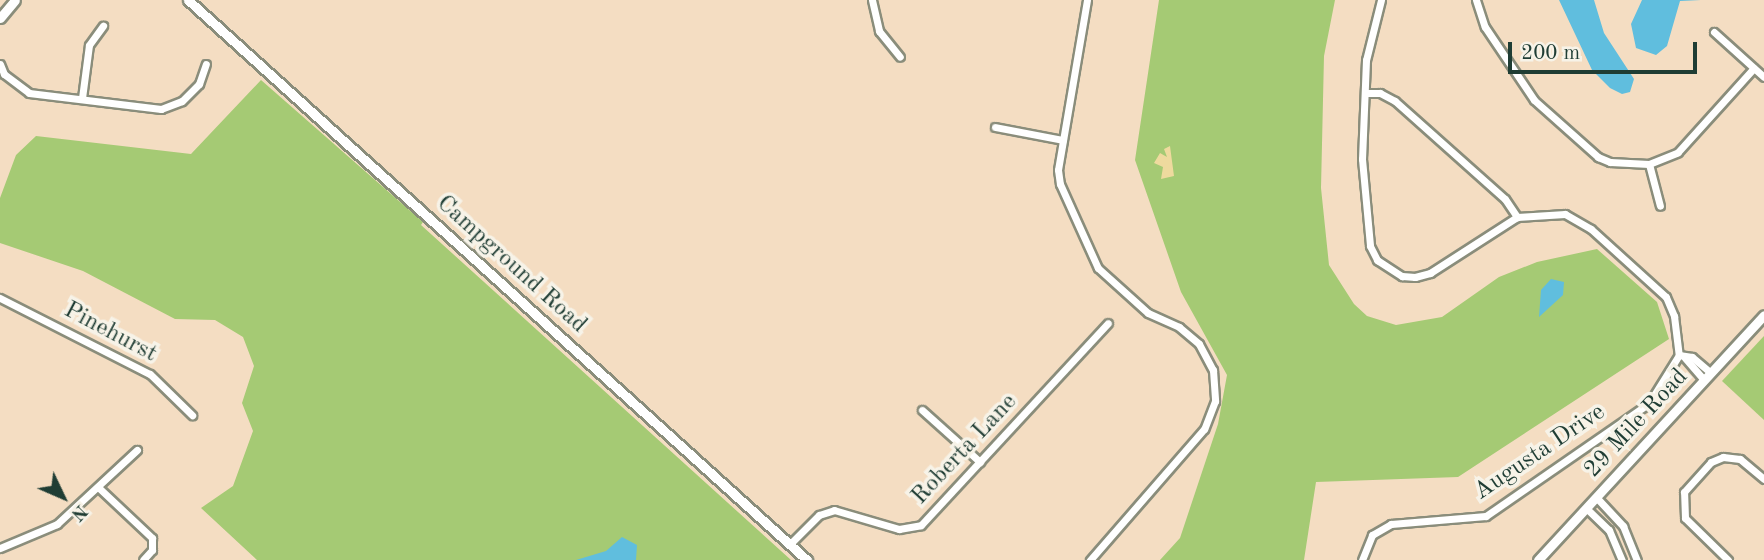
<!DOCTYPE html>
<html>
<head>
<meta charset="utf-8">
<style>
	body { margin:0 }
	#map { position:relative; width:1764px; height:560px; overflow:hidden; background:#f4ddc2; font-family:"Old Standard TT",serif }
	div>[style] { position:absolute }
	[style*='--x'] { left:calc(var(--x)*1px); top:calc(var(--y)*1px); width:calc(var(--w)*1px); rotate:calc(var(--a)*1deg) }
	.green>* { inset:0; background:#a5ca74 }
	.sand>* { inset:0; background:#eeda9e }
	.water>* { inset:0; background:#60bede }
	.roads { filter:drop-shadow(2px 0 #8a8d7b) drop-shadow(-2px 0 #8a8d7b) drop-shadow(0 2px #8a8d7b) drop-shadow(0 -2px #8a8d7b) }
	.minor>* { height:7px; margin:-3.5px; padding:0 3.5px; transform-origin:3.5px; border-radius:3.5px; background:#fff }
	.tertiary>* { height:9px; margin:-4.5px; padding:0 4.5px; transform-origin:4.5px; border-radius:4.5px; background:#fff }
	span { translate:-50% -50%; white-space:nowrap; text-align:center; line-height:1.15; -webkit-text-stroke:7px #f7f3e8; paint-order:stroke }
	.street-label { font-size:24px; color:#1f3d34 }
	.north { position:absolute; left:28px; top:462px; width:70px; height:70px; -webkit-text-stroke:5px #f7f3e8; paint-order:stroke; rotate:134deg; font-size:19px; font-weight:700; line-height:28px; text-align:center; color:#1f3d34 }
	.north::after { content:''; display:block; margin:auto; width:24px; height:32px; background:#1f3d34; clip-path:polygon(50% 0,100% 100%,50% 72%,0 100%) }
	.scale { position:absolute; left:1508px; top:42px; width:189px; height:32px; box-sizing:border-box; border:4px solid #1f3d34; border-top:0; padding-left:9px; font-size:21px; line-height:24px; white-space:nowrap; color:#1f3d34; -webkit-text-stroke:5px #f7f3e8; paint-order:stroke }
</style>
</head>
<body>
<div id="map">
	<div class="green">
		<i style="clip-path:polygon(1159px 0,1335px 0,1324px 56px,1321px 188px,1329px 265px,1354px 304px,1367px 316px,1396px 325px,1442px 317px,1499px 277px,1537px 262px,1597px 249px,1657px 302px,1669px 339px,1458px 477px,1316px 482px,1304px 560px,1160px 560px,1180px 538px,1218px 424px,1227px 375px,1181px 292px,1135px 160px)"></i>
		<i style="clip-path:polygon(261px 80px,423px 222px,421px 225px,791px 560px,257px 560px,201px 508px,233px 486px,253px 431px,242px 403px,254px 366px,243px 337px,215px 320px,175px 319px,83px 271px,0 243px,0 198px,16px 155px,36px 136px,191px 154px)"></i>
		<i style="clip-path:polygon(1764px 336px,1764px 420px,1722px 381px)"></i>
	</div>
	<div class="sand">
		<i style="clip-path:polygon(1170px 146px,1174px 176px,1161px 179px,1163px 167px,1154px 163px,1160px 153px,1167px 157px,1164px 149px)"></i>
	</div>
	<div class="water">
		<i style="clip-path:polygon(1559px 0,1594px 0,1604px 33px,1634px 79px,1630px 92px,1622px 94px,1610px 88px,1592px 70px)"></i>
		<i style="clip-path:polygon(1642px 0,1701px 0,1680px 1px,1667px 46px,1656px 55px,1636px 48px,1631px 24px)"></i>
		<i style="clip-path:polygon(1551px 279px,1564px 282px,1563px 295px,1539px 317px,1541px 290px)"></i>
		<i style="clip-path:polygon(622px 537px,637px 545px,636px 560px,576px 560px,606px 551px)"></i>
	</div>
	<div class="roads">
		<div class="minor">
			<i style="--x:872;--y:0;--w:32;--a:77"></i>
			<i style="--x:879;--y:31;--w:33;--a:51"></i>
			<i style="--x:1087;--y:0;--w:172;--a:99.7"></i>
			<i style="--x:1058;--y:170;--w:14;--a:82"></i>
			<i style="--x:1060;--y:184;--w:92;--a:65.7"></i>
			<i style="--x:1098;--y:268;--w:67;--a:42"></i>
			<i style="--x:1148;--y:313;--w:34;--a:24"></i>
			<i style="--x:1179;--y:327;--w:26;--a:40"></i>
			<i style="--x:1199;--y:344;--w:30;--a:62"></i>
			<i style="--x:1213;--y:370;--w:31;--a:86"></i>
			<i style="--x:1215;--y:401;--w:30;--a:111"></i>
			<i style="--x:1204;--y:429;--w:174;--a:131"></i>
			<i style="--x:1381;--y:0;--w:62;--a:104"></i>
			<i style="--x:1366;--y:60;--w:99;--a:92.3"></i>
			<i style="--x:1362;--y:159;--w:87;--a:84.7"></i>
			<i style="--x:1370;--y:246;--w:16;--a:63"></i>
			<i style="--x:1377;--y:260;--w:30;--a:33"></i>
			<i style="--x:1402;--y:276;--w:13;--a:4"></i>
			<i style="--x:1415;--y:277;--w:16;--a:-15"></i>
			<i style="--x:1430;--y:273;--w:103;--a:-32.8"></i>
			<i style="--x:1517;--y:217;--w:48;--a:-3.6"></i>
			<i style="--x:1565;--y:214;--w:30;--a:30"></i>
			<i style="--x:1591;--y:229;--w:101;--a:42.2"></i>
			<i style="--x:1666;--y:297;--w:21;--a:67"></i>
			<i style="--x:1674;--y:316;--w:39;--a:83"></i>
			<i style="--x:1476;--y:0;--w:28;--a:72"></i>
			<i style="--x:1485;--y:27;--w:88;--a:56.1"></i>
			<i style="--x:1534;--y:100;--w:86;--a:41.7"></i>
			<i style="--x:1598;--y:157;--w:13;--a:23"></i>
			<i style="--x:1610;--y:162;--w:39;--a:3"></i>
			<i style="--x:1649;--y:164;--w:31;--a:-22"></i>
			<i style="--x:1678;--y:152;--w:113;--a:-47.9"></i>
			<i style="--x:1714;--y:32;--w:67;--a:42"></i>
			<i style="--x:0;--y:64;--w:11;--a:68"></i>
			<i style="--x:4;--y:74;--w:31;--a:37"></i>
			<i style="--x:29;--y:93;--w:133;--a:6.9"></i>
			<i style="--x:161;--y:109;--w:22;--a:-21"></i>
			<i style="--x:182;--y:101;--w:24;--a:-45"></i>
			<i style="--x:199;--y:84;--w:21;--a:-71"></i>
			<i style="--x:1365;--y:93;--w:15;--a:0"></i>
			<i style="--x:1380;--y:93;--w:17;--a:28"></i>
			<i style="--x:1395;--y:101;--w:147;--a:41.7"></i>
			<i style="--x:1505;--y:199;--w:22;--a:56"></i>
			<i style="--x:82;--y:98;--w:53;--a:-82.5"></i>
			<i style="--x:89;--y:45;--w:24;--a:-54"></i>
			<i style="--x:995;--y:127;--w:69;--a:10.8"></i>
			<i style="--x:1649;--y:164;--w:43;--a:75.3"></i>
			<i style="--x:0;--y:298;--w:168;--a:26.9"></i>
			<i style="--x:150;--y:374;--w:59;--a:44.3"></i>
			<i style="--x:1679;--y:355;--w:13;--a:9"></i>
			<i style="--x:1692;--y:357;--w:25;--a:40"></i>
			<i style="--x:1685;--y:358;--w:29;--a:49"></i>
			<i style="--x:922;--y:410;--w:78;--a:41.9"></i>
			<i style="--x:99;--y:488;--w:73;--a:43.3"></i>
			<i style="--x:152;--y:538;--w:12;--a:90"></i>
			<i style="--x:152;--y:550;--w:13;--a:132"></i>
			<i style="--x:1596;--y:497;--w:40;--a:47"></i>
			<i style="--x:1623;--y:526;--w:37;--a:68"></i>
			<i style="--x:1586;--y:508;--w:32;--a:44"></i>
			<i style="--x:1609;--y:530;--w:33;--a:67"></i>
			<i style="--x:790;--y:544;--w:41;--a:-45"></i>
			<i style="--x:819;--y:515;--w:16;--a:-18"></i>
			<i style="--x:834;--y:510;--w:68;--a:16.3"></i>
			<i style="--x:899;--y:529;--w:22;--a:-10"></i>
			<i style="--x:921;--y:525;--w:275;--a:-47.2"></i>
			<i style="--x:0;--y:548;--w:62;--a:-22.8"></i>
			<i style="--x:57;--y:524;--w:109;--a:-42.8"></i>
			<i style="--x:1362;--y:560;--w:27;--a:-68"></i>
			<i style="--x:1372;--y:535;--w:22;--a:-30"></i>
			<i style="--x:1391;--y:524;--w:95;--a:-4.8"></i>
			<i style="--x:1486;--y:516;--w:198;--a:-34.7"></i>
			<i style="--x:1649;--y:403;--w:57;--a:-58"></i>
			<i style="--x:1728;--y:560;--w:60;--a:-135.7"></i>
			<i style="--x:1685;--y:518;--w:26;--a:-92"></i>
			<i style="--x:1684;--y:492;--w:40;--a:-48"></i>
			<i style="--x:1711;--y:462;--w:13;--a:-23"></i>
			<i style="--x:1723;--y:457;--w:17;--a:7"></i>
			<i style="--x:1740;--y:459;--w:31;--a:40"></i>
		</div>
		<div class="tertiary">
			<i style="--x:188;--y:0;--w:835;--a:42.14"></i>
			<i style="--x:0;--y:18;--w:23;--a:-50"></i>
			<i style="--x:1538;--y:560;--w:333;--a:-47.3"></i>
		</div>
	</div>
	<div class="street-label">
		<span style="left:511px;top:265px;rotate:42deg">Campground Road</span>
		<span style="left:110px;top:333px;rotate:28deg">Pinehurst</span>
		<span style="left:1637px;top:424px;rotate:-47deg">29 Mile Road</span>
		<span style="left:965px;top:450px;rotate:-47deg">Roberta Lane</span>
		<span style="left:1540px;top:453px;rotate:-34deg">Augusta Drive</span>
	</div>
	<div class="north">N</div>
	<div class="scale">200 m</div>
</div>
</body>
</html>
